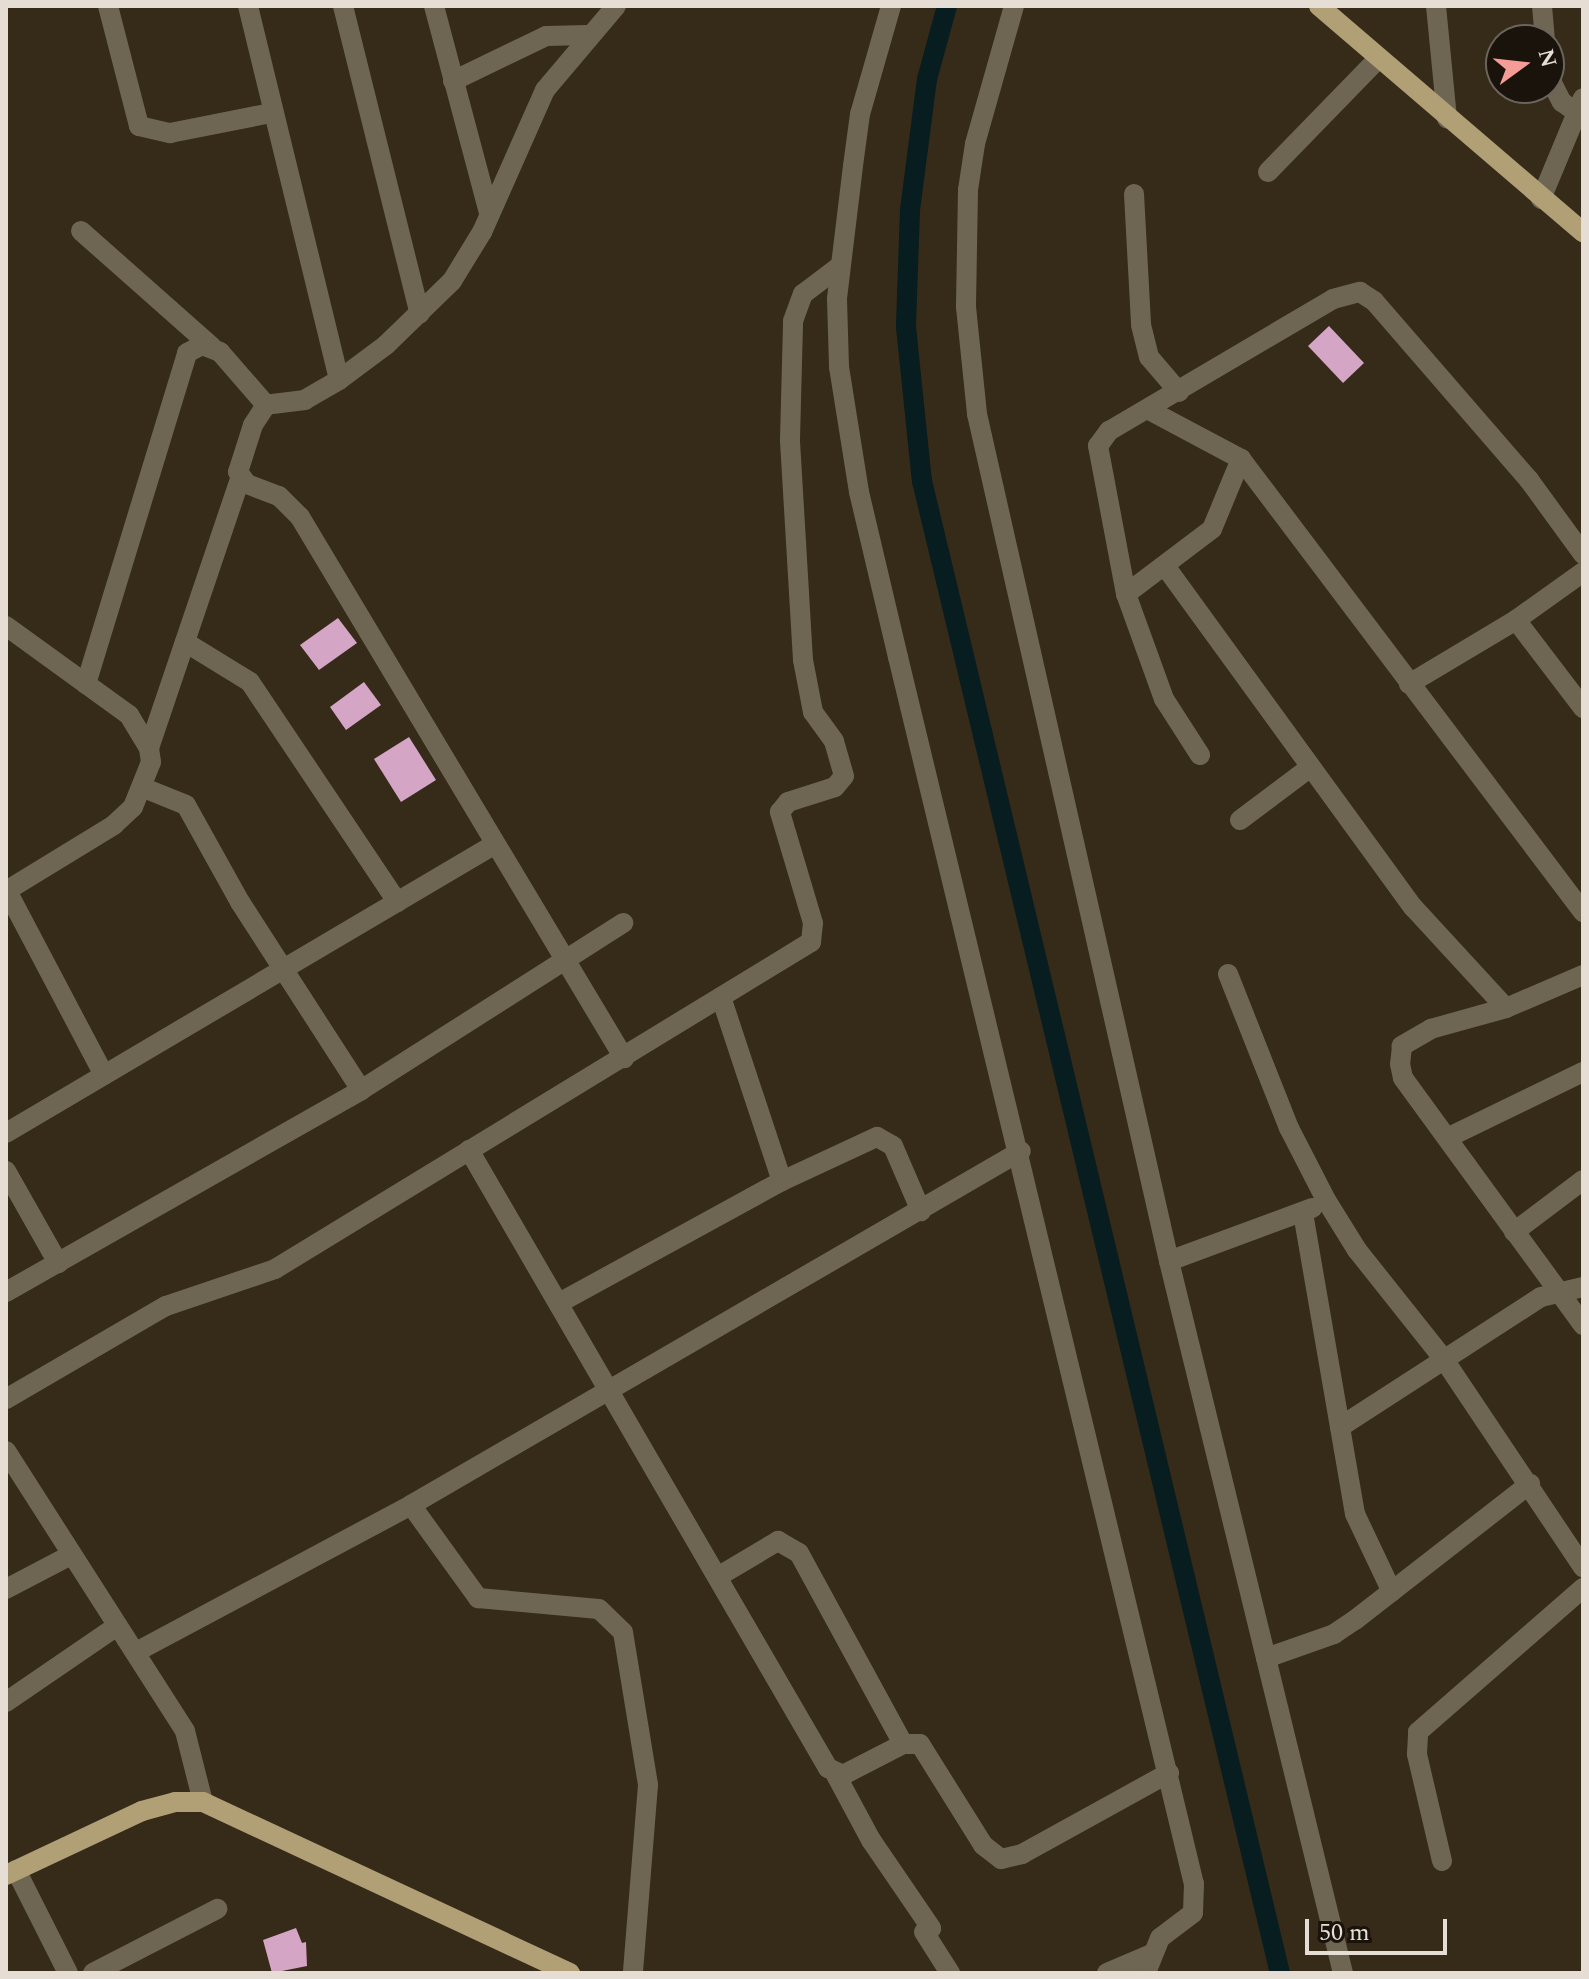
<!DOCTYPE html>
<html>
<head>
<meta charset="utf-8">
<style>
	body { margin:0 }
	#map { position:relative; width:1589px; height:1979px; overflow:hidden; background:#362a19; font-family:Spectral,serif }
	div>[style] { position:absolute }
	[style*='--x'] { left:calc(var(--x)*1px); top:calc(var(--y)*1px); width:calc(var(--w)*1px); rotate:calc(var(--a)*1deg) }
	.canal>* { height:20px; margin:-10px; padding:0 10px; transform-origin:10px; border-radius:10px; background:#071d20 }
	.building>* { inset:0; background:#d5a5c6 }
	.minor>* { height:20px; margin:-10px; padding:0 10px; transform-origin:10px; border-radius:10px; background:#6e6652 }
	.major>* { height:20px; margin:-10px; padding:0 10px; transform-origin:10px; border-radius:10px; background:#b1a076 }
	span { translate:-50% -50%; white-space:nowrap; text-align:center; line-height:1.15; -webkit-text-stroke:8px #19130c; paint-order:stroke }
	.frame { position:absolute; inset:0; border:8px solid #e6ded4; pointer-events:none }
	.north { position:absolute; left:1485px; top:24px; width:80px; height:80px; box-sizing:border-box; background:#19130c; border:2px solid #6b645c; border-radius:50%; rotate:75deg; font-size:22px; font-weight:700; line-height:32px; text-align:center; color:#e6ded4 }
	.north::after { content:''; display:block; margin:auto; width:28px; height:36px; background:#f59c96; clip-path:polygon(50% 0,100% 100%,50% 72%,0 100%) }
	.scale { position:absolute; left:1305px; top:1919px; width:142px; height:36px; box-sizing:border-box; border:4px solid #e6ded4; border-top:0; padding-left:10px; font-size:24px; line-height:28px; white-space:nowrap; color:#e6ded4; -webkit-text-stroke:6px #19130c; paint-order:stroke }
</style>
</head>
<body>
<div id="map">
	<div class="canal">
		<i style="--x:947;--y:6;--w:76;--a:105.3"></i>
		<i style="--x:927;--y:79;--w:132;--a:97.4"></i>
		<i style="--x:910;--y:210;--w:117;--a:92"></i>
		<i style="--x:906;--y:327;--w:155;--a:84.1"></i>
		<i style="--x:922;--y:481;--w:1534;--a:76.51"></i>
	</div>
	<div class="building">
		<i style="clip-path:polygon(1329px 326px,1364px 363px,1343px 383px,1308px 346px)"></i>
		<i style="clip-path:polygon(338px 618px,357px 643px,319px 670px,300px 645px)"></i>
		<i style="clip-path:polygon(364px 682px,381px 705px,346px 730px,330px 707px)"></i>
		<i style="clip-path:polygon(409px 737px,436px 780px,401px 802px,374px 759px)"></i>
		<i style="clip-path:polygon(296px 1928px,302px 1943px,306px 1942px,307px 1966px,272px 1973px,263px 1940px)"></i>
	</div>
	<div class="minor">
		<i style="--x:108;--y:6;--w:124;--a:75.5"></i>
		<i style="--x:139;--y:126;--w:32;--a:13"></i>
		<i style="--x:170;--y:133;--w:103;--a:-11.2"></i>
		<i style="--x:248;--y:6;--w:385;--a:76.3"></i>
		<i style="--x:343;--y:6;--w:317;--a:76"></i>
		<i style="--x:434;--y:6;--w:213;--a:75.1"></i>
		<i style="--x:616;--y:6;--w:110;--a:130.2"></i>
		<i style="--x:545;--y:90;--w:155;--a:113.9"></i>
		<i style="--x:482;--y:232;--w:57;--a:121.5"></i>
		<i style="--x:452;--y:281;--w:92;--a:135.9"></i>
		<i style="--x:386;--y:345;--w:59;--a:143.3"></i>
		<i style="--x:339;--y:380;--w:39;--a:150"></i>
		<i style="--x:305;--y:400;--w:39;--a:173"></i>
		<i style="--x:266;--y:405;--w:24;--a:123"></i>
		<i style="--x:253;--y:425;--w:49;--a:107.7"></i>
		<i style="--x:238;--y:472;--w:15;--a:53"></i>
		<i style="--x:247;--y:484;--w:34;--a:21"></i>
		<i style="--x:279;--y:496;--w:30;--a:45"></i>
		<i style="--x:300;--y:517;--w:631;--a:59.08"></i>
		<i style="--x:891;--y:6;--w:112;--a:106"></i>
		<i style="--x:860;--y:114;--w:52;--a:97.7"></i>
		<i style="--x:853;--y:166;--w:134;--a:96.9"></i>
		<i style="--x:837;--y:299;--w:68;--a:88.3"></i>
		<i style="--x:839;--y:367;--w:127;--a:80.9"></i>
		<i style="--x:859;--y:492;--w:170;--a:76.7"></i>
		<i style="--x:898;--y:657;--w:1262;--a:76.44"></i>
		<i style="--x:1194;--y:1884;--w:29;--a:92"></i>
		<i style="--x:1193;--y:1913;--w:41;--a:142.9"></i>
		<i style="--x:1160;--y:1938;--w:38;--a:112"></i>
		<i style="--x:1014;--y:6;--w:143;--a:105.8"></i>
		<i style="--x:975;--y:144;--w:47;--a:98.7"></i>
		<i style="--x:968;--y:190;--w:117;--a:91"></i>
		<i style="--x:966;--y:307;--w:108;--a:84.1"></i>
		<i style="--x:977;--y:414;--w:868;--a:77.23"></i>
		<i style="--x:1169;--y:1261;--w:733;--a:76.27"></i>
		<i style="--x:1436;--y:6;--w:113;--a:84.4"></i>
		<i style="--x:1542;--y:6;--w:34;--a:85"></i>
		<i style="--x:1549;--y:77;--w:28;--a:63"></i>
		<i style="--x:1562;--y:102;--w:26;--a:36"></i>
		<i style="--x:453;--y:81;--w:103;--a:-25.8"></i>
		<i style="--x:546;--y:36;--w:41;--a:-1.4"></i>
		<i style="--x:1268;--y:172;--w:159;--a:-45.8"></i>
		<i style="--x:1134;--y:194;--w:131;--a:86.9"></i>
		<i style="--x:1141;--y:325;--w:33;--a:76"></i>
		<i style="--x:1149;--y:357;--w:46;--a:49.4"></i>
		<i style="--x:1541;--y:199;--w:109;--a:-67.4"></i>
		<i style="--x:81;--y:231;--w:175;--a:41.5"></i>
		<i style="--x:1149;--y:410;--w:104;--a:28"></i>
		<i style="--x:1241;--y:459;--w:568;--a:52.95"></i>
		<i style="--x:1165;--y:566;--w:422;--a:54"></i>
		<i style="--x:1413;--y:907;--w:137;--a:47.4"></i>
		<i style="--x:1126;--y:594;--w:108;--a:-37.1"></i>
		<i style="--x:1212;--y:529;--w:76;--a:-67.5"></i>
		<i style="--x:1516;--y:620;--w:111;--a:52.7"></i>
		<i style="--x:6;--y:626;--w:152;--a:35.9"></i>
		<i style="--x:129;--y:715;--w:39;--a:59"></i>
		<i style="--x:149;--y:748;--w:14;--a:82"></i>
		<i style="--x:151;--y:762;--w:48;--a:111.8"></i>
		<i style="--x:133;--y:807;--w:26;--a:137"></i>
		<i style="--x:114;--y:825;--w:127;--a:148.6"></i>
		<i style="--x:185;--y:642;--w:76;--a:31.6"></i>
		<i style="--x:250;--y:682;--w:265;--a:56.2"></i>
		<i style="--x:86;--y:684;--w:346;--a:-73"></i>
		<i style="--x:187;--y:353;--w:17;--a:-28"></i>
		<i style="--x:202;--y:345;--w:19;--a:21"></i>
		<i style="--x:220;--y:352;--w:70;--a:49"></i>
		<i style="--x:1409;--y:684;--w:125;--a:-30.9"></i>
		<i style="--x:1516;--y:620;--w:82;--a:-35.6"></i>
		<i style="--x:149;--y:748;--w:284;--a:-71.3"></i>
		<i style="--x:1200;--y:755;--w:67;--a:-122.7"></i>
		<i style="--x:1164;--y:699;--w:112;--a:-109.9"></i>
		<i style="--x:1126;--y:594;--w:151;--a:-100.7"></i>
		<i style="--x:1098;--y:446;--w:19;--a:-54"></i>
		<i style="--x:1109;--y:431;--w:260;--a:-30.5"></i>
		<i style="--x:1333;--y:299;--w:28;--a:-15"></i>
		<i style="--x:1360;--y:292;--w:17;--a:33"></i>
		<i style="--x:1374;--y:301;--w:237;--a:49.1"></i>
		<i style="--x:1529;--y:480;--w:92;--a:53.9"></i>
		<i style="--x:144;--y:788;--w:45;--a:22"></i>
		<i style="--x:186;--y:805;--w:111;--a:60.9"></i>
		<i style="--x:240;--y:902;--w:224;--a:57.2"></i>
		<i style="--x:1240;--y:820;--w:85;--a:-36.9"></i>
		<i style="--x:7;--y:891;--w:208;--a:62.2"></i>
		<i style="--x:1228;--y:974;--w:166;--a:68.4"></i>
		<i style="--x:1289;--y:1128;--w:81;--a:62.8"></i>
		<i style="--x:1326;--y:1200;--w:59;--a:58.2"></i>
		<i style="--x:1357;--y:1250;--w:138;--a:51.5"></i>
		<i style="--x:1443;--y:1358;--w:252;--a:56.2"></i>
		<i style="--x:1583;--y:975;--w:84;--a:156.8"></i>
		<i style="--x:1506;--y:1008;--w:78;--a:164.4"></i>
		<i style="--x:1431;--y:1029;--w:34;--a:150"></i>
		<i style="--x:1402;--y:1046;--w:18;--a:96"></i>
		<i style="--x:1400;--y:1064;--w:14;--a:78"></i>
		<i style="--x:1403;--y:1078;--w:306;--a:53.9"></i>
		<i style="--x:721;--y:997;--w:194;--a:71.7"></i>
		<i style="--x:6;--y:1133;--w:568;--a:-30.58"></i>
		<i style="--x:1447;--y:1138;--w:151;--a:-25.9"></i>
		<i style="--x:469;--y:1150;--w:715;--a:59.85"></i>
		<i style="--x:828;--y:1768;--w:17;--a:25"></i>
		<i style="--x:843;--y:1775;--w:68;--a:-27.3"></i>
		<i style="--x:903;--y:1744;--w:17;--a:0"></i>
		<i style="--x:920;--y:1744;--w:119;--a:58"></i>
		<i style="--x:983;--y:1845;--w:23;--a:38"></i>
		<i style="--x:1001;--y:1859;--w:22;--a:-13"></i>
		<i style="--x:1022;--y:1854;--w:168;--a:-28.9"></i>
		<i style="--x:6;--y:1171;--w:106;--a:60.5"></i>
		<i style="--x:1303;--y:1213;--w:305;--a:80.2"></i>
		<i style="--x:1355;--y:1514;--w:86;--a:64.6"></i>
		<i style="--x:1514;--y:1232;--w:86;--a:-37"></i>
		<i style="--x:1169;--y:1261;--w:153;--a:-20.3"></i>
		<i style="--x:6;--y:1292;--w:408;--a:-29.6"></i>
		<i style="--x:361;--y:1090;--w:311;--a:-32.5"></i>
		<i style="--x:559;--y:1303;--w:254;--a:-28.7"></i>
		<i style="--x:782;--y:1181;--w:105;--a:-24.9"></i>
		<i style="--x:877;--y:1137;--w:18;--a:29"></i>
		<i style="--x:893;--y:1146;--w:71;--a:66.7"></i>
		<i style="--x:6;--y:1399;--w:185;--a:-30.2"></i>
		<i style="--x:166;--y:1306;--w:115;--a:-18.7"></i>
		<i style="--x:275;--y:1269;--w:628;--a:-31.39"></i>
		<i style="--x:811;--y:942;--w:19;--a:-84"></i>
		<i style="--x:813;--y:923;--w:116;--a:-106.6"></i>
		<i style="--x:780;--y:812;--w:13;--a:-51"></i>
		<i style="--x:788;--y:802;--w:49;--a:-17.7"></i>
		<i style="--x:835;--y:787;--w:14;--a:-51"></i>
		<i style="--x:844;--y:776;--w:36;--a:-106"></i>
		<i style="--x:834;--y:741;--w:36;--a:-126"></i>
		<i style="--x:813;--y:712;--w:53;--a:-100.9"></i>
		<i style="--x:803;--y:660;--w:221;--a:-93.4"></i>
		<i style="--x:790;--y:439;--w:118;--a:-88.5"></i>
		<i style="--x:793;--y:321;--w:29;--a:-70"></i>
		<i style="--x:803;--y:294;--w:46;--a:-37.1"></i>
		<i style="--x:1340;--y:1427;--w:239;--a:-32.9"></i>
		<i style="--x:1541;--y:1297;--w:43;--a:-13.4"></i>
		<i style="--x:6;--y:1451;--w:332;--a:57.4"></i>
		<i style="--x:185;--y:1731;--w:73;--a:75.8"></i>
		<i style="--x:411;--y:1505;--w:115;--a:54.2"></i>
		<i style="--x:478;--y:1598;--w:121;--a:5.2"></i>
		<i style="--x:599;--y:1609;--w:33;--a:44"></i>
		<i style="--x:623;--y:1632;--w:155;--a:80.7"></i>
		<i style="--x:648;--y:1785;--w:189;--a:94.6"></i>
		<i style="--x:719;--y:1576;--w:69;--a:-30.7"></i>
		<i style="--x:778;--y:1541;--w:24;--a:30"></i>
		<i style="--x:799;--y:1553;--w:217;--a:61.4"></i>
		<i style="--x:6;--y:1589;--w:73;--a:-27.6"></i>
		<i style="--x:136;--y:1652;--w:312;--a:-28.1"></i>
		<i style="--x:411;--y:1505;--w:705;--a:-30.13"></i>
		<i style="--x:1266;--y:1658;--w:72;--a:-19.4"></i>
		<i style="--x:1334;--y:1634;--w:25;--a:-34"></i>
		<i style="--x:1355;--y:1620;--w:222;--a:-37.9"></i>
		<i style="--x:6;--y:1702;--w:135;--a:-34.4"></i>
		<i style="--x:836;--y:1775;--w:74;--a:61.7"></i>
		<i style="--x:871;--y:1840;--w:107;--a:55.7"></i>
		<i style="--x:1442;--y:1861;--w:110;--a:-103.2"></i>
		<i style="--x:1417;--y:1754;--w:22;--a:-87"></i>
		<i style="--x:1418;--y:1732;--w:219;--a:-41.1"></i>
		<i style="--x:16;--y:1870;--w:115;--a:63.2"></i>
		<i style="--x:924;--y:1932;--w:49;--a:57.6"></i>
		<i style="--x:93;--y:1973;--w:140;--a:-27.3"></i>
		<i style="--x:1107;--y:1973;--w:46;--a:-23.2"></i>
	</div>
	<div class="major">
		<i style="--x:1319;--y:6;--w:348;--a:40.6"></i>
		<i style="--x:6;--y:1875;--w:150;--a:-25.2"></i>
		<i style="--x:142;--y:1811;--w:34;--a:-15"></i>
		<i style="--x:175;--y:1802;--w:28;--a:0"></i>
		<i style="--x:203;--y:1802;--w:405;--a:25"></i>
	</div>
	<div class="frame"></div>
	<div class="north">N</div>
	<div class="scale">50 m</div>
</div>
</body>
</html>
